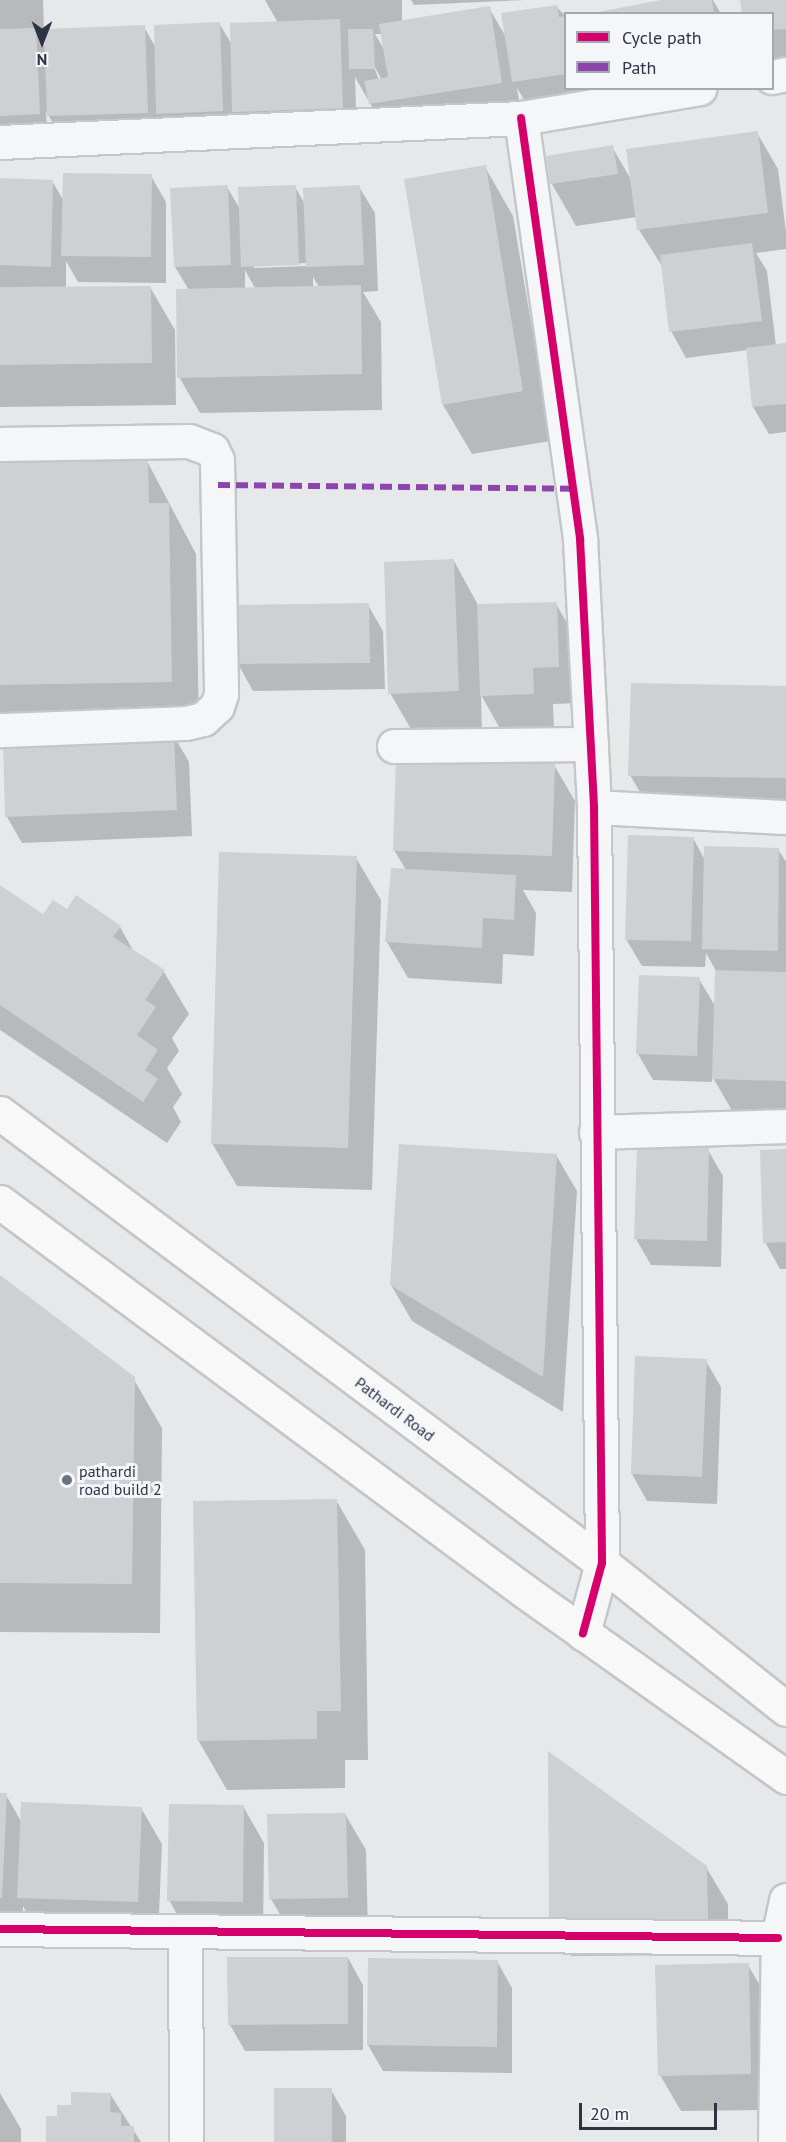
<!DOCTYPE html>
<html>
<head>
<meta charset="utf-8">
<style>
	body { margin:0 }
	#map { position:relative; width:786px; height:2142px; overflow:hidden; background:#e6e8ea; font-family:"PT Sans",sans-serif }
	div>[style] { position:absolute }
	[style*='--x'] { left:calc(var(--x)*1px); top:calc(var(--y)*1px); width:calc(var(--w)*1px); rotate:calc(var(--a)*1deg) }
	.shadow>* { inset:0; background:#0003 }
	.building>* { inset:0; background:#ced0d3 }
	.roads { filter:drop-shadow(2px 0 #c4c6c8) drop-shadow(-2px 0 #c4c6c8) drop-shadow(0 2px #c4c6c8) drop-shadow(0 -2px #c4c6c8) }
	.street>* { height:33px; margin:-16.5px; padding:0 16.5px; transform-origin:16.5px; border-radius:16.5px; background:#f5f6f7 }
	.primary>* { height:33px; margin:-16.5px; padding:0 16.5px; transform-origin:16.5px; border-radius:16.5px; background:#f8f8f8 }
	.quiet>* { height:6px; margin-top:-3px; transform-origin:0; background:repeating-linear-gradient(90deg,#8e44ad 0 12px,transparent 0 18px) }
	.cycleway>* { height:8px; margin:-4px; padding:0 4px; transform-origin:4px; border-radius:4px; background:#d6006c }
	.dots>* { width:16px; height:16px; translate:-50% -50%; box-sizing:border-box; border:3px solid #f4f6f9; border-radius:50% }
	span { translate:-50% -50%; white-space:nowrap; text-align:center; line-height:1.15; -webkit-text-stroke:6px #f4f6f9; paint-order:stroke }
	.street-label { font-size:16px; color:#2b3445 }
	.poi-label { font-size:16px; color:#2b3445 }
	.left { translate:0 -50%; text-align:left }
	.legend { position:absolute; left:564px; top:12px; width:210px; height:78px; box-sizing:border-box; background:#f4f6f9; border:2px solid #a4a8b1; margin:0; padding:8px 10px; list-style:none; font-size:18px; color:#2b3445 }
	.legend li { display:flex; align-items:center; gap:12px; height:30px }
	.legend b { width:30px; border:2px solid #a4a8b1 }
	.north { position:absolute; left:12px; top:12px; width:60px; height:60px; -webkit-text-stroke:4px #f4f6f9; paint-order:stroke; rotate:180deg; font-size:16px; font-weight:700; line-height:24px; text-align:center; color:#2b3445 }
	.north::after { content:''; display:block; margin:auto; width:21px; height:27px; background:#2b3445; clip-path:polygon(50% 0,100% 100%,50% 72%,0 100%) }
	.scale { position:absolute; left:579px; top:2103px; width:138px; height:27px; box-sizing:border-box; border:3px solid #2b3445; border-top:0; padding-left:8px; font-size:18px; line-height:21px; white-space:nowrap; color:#2b3445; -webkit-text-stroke:4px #f4f6f9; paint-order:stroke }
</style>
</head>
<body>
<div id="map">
	<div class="shadow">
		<i style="clip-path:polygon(evenodd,0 0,43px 0,44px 31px,144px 27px,156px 48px,219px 23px,232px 45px,278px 23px,265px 0,402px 0,402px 22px,489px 8px,506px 37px,556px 6px,566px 17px,566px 88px,699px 88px,535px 118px,517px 88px,522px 119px,391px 140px,355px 77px,357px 135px,64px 142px,46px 111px,47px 128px,0 130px,0 0,375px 34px,382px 34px,385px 51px,375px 34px,0 0,39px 37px,46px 37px,46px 48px,39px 37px,0 0,372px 62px,382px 80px,379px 80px,372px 62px)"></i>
		<i style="clip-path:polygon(411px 0,525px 0,414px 5px)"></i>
		<i style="clip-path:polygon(670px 0,713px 0,721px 14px,589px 14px)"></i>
		<i style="clip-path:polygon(742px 0,786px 0,786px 67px,772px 68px,772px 14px)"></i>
		<i style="clip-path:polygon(757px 133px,778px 169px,786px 232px,786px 249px,756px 253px,767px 271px,776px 346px,786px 345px,786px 432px,769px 434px,753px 407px,748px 350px,686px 358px,671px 331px,662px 266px,639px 230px,637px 217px,576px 226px,552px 184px,612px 147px,632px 181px)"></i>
		<i style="clip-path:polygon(485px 167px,513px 216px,551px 441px,472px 454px,443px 405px)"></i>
		<i style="clip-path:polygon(151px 176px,166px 202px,166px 283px,78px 282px,66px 261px,66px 288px,150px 287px,175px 330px,176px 405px,0 407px,0 180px,52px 181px,64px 201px)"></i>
		<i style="clip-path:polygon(evenodd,227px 187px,240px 209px,295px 187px,305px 204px,359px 187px,375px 213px,378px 291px,363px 292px,381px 322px,382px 410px,200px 413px,179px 377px,189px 290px,175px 267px,227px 187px,307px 263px,307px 266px,254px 268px,254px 265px,307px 263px,227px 187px,245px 270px,255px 288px,245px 289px,245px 270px,227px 187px,313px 277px,319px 287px,313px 287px,313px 277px)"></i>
		<i style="clip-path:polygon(147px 461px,196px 554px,199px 731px,0 735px,0 463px)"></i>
		<i style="clip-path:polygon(454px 561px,478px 605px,556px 604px,577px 640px,579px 703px,553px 704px,554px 730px,502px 732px,481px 695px,482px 734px,415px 736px,390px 693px)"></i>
		<i style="clip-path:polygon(368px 605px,383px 631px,385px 689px,253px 691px,238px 664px,237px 606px)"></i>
		<i style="clip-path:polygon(786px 687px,786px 814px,651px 811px,630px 775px)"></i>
		<i style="clip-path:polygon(174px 736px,189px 762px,192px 836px,22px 843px,7px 817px)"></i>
		<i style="clip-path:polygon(554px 765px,575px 801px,572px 892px,523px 890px,536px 913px,534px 956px,503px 954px,502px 984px,408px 978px,387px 942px,406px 870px,394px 850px)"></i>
		<i style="clip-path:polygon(693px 838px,705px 860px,778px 849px,786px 862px,786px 1116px,734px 1114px,712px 1076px,712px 1082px,653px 1080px,638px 1054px,699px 979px,715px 1006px,716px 971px,706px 953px,705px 967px,642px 966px,626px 939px)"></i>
		<i style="clip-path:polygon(356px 858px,381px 900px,372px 1190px,237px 1186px,212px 1143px)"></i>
		<i style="clip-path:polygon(0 887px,44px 917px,68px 911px,120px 927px,134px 952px,164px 972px,189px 1014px,172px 1038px,179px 1051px,167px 1068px,182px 1094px,173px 1107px,181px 1122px,167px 1143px,0 1030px)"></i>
		<i style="clip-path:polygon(708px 1150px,723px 1176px,721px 1267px,651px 1265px,636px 1239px)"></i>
		<i style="clip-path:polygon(786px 1151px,786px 1269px,780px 1269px,765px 1242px)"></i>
		<i style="clip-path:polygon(556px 1155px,577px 1191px,563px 1412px,412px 1321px,391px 1285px)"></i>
		<i style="clip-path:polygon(0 1277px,133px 1378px,162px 1428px,160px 1633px,0 1632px)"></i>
		<i style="clip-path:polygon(706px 1361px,721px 1387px,717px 1504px,647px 1501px,632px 1474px)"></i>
		<i style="clip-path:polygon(336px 1500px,365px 1550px,368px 1760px,345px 1760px,345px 1788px,227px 1790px,198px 1740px)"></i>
		<i style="clip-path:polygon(0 1795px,6px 1795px,22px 1823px,141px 1808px,162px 1844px,158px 1938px,39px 1934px,23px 1906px,22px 1935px,0 1934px)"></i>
		<i style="clip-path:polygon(243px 1806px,264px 1843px,263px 1937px,190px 1937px,169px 1900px)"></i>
		<i style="clip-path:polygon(345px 1814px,366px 1850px,368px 1934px,292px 1935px,271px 1899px)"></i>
		<i style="clip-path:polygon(706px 1867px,728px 1904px,728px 1955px,571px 1956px,550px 1920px)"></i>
		<i style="clip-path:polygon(348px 1958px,363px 1985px,363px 2050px,245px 2051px,230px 2025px)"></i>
		<i style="clip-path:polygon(497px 1961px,512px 1988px,512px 2073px,383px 2071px,368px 2045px)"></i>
		<i style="clip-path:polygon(748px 1965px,769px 2001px,771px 2110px,681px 2111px,660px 2075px)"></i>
		<i style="clip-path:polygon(331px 2090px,346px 2116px,346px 2142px,275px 2142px)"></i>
		<i style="clip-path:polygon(0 2093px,21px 2129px,21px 2142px,0 2142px)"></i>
		<i style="clip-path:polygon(110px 2094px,141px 2142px,47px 2142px,73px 2106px)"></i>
	</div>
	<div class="building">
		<i style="clip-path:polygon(661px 0,712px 0,714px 14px,588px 14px)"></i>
		<i style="clip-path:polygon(740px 0,786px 0,786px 29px,772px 30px,772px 14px,742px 14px)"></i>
		<i style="clip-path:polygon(557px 5px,559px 17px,566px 16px,566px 74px,512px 82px,501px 13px)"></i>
		<i style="clip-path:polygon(490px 6px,502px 83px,369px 104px,364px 81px,388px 77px,379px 24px)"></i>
		<i style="clip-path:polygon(340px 19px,343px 108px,232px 112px,230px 23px)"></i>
		<i style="clip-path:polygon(220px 22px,223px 111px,156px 114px,154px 25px)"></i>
		<i style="clip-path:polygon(145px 25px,148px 113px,47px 116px,44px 29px)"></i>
		<i style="clip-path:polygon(36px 28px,40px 114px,0 116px,0 29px)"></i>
		<i style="clip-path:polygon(348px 29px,373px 29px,375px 69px,349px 69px)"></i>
		<i style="clip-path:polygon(758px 131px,768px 213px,637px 230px,626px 149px)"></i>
		<i style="clip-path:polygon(613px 145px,618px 174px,550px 184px,546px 156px)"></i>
		<i style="clip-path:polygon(486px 165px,523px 391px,442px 405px,404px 179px)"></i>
		<i style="clip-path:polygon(63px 173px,152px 174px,151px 257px,61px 256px)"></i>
		<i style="clip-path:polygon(0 178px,53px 180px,51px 267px,0 265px)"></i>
		<i style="clip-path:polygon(228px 185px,231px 265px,174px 267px,170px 188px)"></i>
		<i style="clip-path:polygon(296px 185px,299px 265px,241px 267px,238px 187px)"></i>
		<i style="clip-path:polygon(360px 185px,364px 265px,306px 267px,303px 188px)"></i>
		<i style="clip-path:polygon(752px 243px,762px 321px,669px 332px,660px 255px)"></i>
		<i style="clip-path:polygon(361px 285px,362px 374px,177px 378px,176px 289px)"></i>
		<i style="clip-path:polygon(151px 286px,152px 363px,0 365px,0 287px)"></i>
		<i style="clip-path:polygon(786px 343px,786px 404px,752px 407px,746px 348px)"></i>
		<i style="clip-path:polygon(148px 460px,149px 503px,169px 503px,172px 682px,0 685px,0 462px)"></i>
		<i style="clip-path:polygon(454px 559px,459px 691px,388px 694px,384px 562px)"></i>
		<i style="clip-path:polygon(557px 602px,559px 667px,533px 668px,534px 694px,480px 696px,477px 604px)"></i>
		<i style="clip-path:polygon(369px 603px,370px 663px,236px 664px,235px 605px)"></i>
		<i style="clip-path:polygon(631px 683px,786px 686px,786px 778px,628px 776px)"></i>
		<i style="clip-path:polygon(174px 734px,177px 810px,5px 817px,3px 740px)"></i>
		<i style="clip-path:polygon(396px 758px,555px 763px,552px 856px,393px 851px)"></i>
		<i style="clip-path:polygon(628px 835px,694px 837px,691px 941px,625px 940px)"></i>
		<i style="clip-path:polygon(704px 846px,779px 848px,778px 951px,702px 949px)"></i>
		<i style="clip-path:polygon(219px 852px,357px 856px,348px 1148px,211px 1144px)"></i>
		<i style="clip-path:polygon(391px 868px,516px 875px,514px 920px,483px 918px,482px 948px,385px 942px)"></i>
		<i style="clip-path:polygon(0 885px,43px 914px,53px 900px,67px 909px,76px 895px,121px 926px,113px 937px,165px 970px,145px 1000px,156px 1007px,137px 1035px,158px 1050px,145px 1070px,158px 1079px,143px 1102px,0 1005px)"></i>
		<i style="clip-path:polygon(715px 970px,786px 972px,786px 1081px,712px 1079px)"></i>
		<i style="clip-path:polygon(639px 975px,700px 977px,697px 1056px,636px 1054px)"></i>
		<i style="clip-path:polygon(399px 1144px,557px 1154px,543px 1377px,390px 1285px)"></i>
		<i style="clip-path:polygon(637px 1146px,709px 1148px,707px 1241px,634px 1239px)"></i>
		<i style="clip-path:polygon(786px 1149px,786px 1242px,763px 1243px,760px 1150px)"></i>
		<i style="clip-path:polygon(0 1275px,135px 1377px,132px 1584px,0 1583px)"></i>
		<i style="clip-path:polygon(635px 1356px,707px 1359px,702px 1477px,631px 1474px)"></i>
		<i style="clip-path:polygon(337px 1499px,341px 1711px,317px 1711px,317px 1739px,197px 1741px,193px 1501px)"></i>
		<i style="clip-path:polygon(548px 1751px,707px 1866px,708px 1919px,549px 1920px)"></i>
		<i style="clip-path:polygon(0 1793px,7px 1793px,2px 1898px,0 1898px)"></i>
		<i style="clip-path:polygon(21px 1802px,142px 1807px,138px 1902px,17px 1898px)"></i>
		<i style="clip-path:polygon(169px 1804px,244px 1805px,243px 1902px,167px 1901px)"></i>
		<i style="clip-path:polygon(346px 1813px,348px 1898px,269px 1899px,267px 1814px)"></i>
		<i style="clip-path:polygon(227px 1957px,348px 1957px,348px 2024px,228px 2025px)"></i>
		<i style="clip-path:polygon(368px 1958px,498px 1960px,497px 2047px,367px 2045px)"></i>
		<i style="clip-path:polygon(749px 1963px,751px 2074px,658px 2076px,655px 1965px)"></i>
		<i style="clip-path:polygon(274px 2088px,332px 2088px,332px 2142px,274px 2142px)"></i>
		<i style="clip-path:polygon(71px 2092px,111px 2093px,110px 2112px,121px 2113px,121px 2126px,134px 2126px,134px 2142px,46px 2142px,46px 2116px,57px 2116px,57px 2105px,71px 2105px)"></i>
	</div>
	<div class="roads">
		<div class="street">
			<i style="--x:772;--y:77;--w:14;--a:-12"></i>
			<i style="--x:521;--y:118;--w:425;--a:82"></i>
			<i style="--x:580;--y:539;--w:268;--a:87"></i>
			<i style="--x:594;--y:807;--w:756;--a:89.39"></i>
			<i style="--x:602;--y:1563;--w:73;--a:105.2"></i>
			<i style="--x:0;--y:142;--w:522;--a:-2.64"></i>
			<i style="--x:521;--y:118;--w:181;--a:-9.5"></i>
			<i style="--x:0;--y:444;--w:189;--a:-0.9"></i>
			<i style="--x:189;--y:441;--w:25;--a:21"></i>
			<i style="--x:212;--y:450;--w:11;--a:63"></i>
			<i style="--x:217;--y:460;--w:234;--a:89"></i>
			<i style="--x:221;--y:694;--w:13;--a:108"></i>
			<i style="--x:217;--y:706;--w:19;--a:137"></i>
			<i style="--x:203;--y:719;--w:18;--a:167"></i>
			<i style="--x:185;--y:723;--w:185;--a:177.8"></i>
			<i style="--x:394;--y:746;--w:197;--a:-0.6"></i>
			<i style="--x:594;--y:807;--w:192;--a:3"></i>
			<i style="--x:596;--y:1132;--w:190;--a:-1.8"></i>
			<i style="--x:0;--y:1929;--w:778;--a:0.66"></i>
			<i style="--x:185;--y:1931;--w:211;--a:89.7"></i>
			<i style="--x:775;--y:2142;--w:204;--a:-89.2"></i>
			<i style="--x:778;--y:1938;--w:39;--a:-78"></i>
		</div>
		<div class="primary">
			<i style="--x:0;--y:1113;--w:752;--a:36.78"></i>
			<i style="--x:602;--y:1563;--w:235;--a:38.4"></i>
			<i style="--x:0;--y:1202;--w:651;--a:36.57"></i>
			<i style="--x:523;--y:1590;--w:323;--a:35.4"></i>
		</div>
	</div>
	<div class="quiet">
		<i style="--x:218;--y:485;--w:355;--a:0.6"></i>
	</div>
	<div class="cycleway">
		<i style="--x:521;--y:118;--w:425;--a:82"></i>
		<i style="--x:580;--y:539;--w:268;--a:87"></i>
		<i style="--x:594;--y:807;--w:756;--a:89.39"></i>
		<i style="--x:602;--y:1563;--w:73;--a:105.2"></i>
		<i style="--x:0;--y:1929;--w:778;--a:0.66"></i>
	</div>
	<div class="dots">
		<i style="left:67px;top:1480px;background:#6c737f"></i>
	</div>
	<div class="street-label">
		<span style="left:395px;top:1409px;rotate:37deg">Pathardi Road</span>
	</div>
	<div class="poi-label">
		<span class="left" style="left:79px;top:1480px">pathardi<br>road build 2</span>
	</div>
	<ul class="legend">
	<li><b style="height:8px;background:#d6006c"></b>Cycle path</li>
	<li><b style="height:8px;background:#8e44ad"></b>Path</li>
	</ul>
	<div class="north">N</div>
	<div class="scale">20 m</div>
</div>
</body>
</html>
